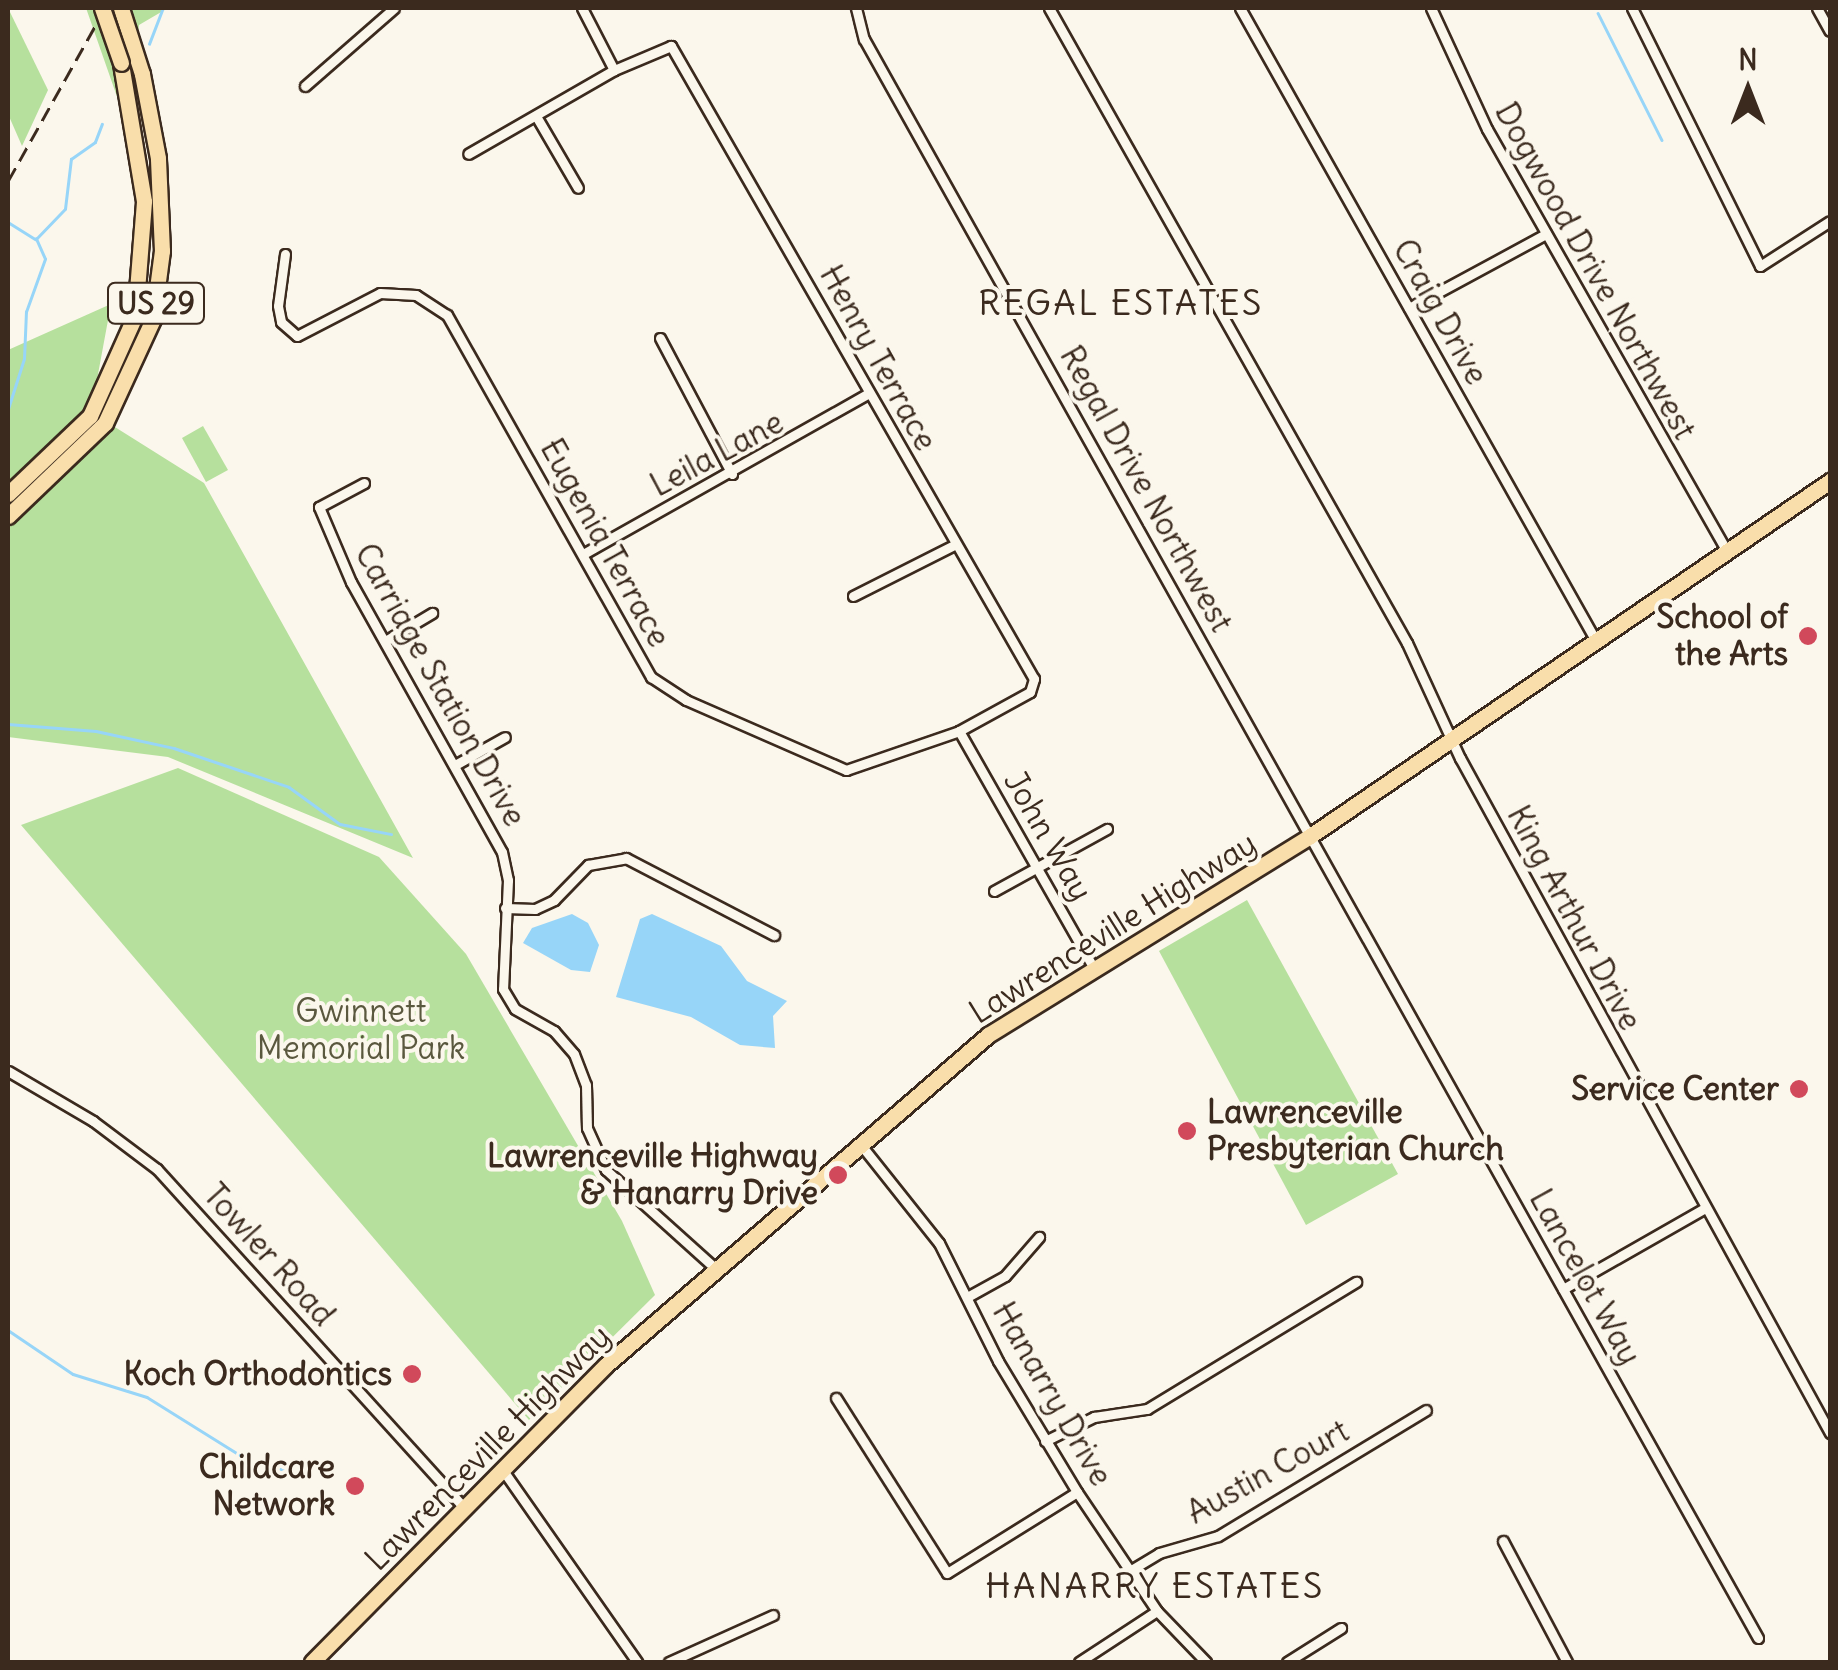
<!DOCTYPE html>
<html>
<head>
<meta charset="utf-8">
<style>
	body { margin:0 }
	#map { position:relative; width:1838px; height:1670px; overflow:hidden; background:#fbf7ec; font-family:Delius,sans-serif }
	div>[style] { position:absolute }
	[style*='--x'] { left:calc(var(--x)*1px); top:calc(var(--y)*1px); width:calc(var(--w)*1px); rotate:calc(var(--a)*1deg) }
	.green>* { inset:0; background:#b6e09d }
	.water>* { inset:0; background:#97d5f8 }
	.stream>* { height:2.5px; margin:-1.25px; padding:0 1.25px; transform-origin:1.25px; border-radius:1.25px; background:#97d5f8 }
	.roads { filter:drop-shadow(2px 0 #3b2a1e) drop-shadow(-2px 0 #3b2a1e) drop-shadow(0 2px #3b2a1e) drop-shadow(0 -2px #3b2a1e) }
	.minor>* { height:9px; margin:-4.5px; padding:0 4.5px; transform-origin:4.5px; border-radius:4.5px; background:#fbf7ec }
	.primary>* { height:15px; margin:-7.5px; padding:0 7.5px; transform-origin:7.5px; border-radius:7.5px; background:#f9deab }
	.rail>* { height:2.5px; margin-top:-1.25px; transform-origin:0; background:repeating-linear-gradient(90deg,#3b2a1e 0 15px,transparent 0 23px) }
	.bridges { filter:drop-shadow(2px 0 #3b2a1e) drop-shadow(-2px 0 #3b2a1e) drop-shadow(0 2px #3b2a1e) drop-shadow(0 -2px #3b2a1e) }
	.primary-bridge>* { height:15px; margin:-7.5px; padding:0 7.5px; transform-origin:7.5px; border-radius:7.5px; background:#f9deab }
	.dots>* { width:28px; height:28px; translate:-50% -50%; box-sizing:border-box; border:5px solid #fbf7ec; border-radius:50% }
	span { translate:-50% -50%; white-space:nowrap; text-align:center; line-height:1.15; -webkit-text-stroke:8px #fbf7ec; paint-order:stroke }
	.shield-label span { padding:2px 8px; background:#fbf7ec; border:2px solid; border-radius:8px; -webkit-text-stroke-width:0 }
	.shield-label { font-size:30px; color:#3b2a1e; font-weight:700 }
	.street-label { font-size:32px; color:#3b2a1e }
	.poi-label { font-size:32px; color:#3b2a1e; font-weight:700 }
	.right { translate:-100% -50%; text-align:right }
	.left { translate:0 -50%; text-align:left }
	.park-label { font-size:32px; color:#5a583e }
	.neighbourhood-label { font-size:35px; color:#3b2a1e; letter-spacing:2.5px }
	.frame { position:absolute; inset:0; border:10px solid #3b2a1e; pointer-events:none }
	.north { position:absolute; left:1698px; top:40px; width:100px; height:100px; -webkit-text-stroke:8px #fbf7ec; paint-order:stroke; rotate:0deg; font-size:28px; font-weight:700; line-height:40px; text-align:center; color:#3b2a1e }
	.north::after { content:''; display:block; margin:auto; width:35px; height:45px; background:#3b2a1e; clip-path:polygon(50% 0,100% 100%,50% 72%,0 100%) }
</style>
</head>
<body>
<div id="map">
	<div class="green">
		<i style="clip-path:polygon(8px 8px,48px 90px,22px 146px,8px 114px)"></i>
		<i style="clip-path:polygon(86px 8px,168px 8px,139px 25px,129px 131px)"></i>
		<i style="clip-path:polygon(111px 304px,91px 412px,204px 483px,413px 858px,168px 757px,8px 737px,8px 350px)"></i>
		<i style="clip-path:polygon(203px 426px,228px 470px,206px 482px,182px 438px)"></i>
		<i style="clip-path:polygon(178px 768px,379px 857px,466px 954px,622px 1221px,655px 1295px,529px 1420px,21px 825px)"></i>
		<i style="clip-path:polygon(1247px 900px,1398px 1174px,1306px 1225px,1159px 951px)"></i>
	</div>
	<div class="water">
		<i style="clip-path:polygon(572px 914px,588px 923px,599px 945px,590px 972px,571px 970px,523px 943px,532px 928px)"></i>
		<i style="clip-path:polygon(652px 914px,721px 946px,747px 981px,787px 1001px,773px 1016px,775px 1048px,740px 1045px,691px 1017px,616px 997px,640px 919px)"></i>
	</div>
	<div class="stream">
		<i style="--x:1598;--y:13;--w:142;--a:63.3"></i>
		<i style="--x:149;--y:44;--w:39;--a:-69"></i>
		<i style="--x:8;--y:222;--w:32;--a:32"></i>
		<i style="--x:37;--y:238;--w:40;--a:-46"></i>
		<i style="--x:65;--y:209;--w:50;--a:-83.2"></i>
		<i style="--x:71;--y:159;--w:29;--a:-35"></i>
		<i style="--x:95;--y:142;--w:19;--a:-69"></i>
		<i style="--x:8;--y:409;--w:52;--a:-72.3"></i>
		<i style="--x:24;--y:359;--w:47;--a:-87.6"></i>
		<i style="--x:26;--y:312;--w:56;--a:-70.3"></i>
		<i style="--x:45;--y:259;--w:22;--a:-114"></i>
		<i style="--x:8;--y:724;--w:88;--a:4.5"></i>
		<i style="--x:96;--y:731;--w:80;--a:12.3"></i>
		<i style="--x:174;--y:748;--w:121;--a:18.7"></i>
		<i style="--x:289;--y:787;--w:63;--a:36"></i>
		<i style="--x:340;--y:824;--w:52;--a:11.1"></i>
		<i style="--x:8;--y:1330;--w:78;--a:34.1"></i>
		<i style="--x:73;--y:1374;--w:77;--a:17.3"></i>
		<i style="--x:147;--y:1397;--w:119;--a:32"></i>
		<i style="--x:248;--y:1460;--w:38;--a:15"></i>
	</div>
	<div class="roads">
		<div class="minor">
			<i style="--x:582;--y:8;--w:70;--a:62.7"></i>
			<i style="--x:856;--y:8;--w:32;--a:76"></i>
			<i style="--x:864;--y:39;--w:1832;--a:60.79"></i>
			<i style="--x:1049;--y:8;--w:729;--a:60.59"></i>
			<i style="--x:1407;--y:643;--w:127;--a:65.3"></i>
			<i style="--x:1460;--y:758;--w:770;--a:61.27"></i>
			<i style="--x:1240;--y:8;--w:726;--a:60.65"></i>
			<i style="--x:1431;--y:8;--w:133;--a:65.2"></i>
			<i style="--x:1487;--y:129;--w:486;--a:60.4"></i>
			<i style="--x:1632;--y:8;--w:288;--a:63.6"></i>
			<i style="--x:1760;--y:266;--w:83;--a:-32.7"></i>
			<i style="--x:1817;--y:8;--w:26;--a:61"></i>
			<i style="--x:305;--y:86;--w:118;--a:-41.2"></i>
			<i style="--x:536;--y:116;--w:83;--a:59.7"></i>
			<i style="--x:285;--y:254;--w:52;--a:97.7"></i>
			<i style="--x:278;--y:306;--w:16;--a:79"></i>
			<i style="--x:281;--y:322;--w:21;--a:41"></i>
			<i style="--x:297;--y:336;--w:93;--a:-27.4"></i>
			<i style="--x:380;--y:293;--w:36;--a:3"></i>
			<i style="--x:416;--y:295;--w:37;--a:33"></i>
			<i style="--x:447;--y:315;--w:416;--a:60.6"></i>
			<i style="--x:651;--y:677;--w:42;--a:33.3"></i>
			<i style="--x:686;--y:700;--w:175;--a:23.6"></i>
			<i style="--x:846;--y:770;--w:120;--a:-19"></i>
			<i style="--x:959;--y:731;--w:81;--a:-28.8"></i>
			<i style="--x:1030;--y:692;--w:14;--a:-73"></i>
			<i style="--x:1034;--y:679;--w:730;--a:-119.83"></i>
			<i style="--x:671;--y:46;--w:62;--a:157.2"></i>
			<i style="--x:614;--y:70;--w:168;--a:150.1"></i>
			<i style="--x:1409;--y:308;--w:156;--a:-28.4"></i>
			<i style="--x:660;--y:338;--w:154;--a:62.1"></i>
			<i style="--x:364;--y:483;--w:51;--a:151.9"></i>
			<i style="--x:319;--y:507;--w:82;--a:66.9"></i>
			<i style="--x:351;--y:582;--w:309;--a:60.8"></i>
			<i style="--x:502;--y:852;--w:29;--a:78"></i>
			<i style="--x:508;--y:880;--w:109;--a:92.6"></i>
			<i style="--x:503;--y:989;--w:23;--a:59"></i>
			<i style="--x:515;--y:1009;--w:45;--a:29.4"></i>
			<i style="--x:554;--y:1031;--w:30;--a:49"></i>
			<i style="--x:574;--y:1054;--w:33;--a:69"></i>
			<i style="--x:586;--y:1085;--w:43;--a:88.7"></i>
			<i style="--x:587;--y:1128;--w:46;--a:65.7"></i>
			<i style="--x:606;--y:1170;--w:149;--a:42"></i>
			<i style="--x:585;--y:553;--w:326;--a:-29.4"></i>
			<i style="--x:853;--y:596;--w:111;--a:-26.8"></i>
			<i style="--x:385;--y:641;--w:55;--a:-30.8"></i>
			<i style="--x:959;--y:731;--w:269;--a:60.4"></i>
			<i style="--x:455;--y:765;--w:57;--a:-29.2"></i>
			<i style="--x:994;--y:891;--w:129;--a:-28.8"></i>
			<i style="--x:505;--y:908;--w:30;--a:2"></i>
			<i style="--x:535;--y:909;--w:21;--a:-25"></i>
			<i style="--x:554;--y:900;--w:49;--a:-45.8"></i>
			<i style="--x:588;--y:865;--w:39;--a:-10"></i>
			<i style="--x:626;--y:858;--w:167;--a:27.5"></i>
			<i style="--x:8;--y:1071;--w:99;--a:30.5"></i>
			<i style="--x:93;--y:1121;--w:80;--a:36.9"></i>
			<i style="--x:157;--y:1169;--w:457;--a:47.8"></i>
			<i style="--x:861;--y:1145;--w:125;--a:51.5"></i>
			<i style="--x:939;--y:1243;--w:132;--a:63.4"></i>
			<i style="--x:998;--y:1361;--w:153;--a:58.9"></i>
			<i style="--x:1077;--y:1492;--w:143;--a:56.1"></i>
			<i style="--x:1157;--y:1611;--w:71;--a:46.1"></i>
			<i style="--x:1563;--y:1289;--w:161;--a:-29.7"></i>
			<i style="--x:969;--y:1296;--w:41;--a:-29.1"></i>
			<i style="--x:1005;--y:1276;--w:52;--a:-48.9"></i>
			<i style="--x:836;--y:1398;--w:207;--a:57.6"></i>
			<i style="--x:947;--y:1573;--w:153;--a:-31.9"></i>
			<i style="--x:1045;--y:1441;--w:55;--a:-26.1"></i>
			<i style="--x:1094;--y:1417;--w:54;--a:-8.6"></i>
			<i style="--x:1147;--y:1409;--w:245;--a:-31.3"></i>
			<i style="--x:502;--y:1469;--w:236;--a:55"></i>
			<i style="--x:1503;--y:1541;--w:137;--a:62.1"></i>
			<i style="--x:1131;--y:1570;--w:33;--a:-31"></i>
			<i style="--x:1159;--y:1553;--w:61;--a:-16.1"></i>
			<i style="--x:1218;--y:1536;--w:243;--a:-31.2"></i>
			<i style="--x:669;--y:1662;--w:114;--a:-24.3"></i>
			<i style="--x:1079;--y:1662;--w:93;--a:-33.2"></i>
			<i style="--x:1287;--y:1662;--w:64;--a:-32.2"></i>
		</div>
		<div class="primary">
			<i style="--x:8;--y:494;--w:113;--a:-43.6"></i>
			<i style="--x:90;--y:416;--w:110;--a:-65.8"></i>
			<i style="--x:135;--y:316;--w:115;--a:-85.5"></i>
			<i style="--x:144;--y:201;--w:140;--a:-99.5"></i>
			<i style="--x:8;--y:516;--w:134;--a:-43.8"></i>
			<i style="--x:105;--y:423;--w:115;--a:-65.2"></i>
			<i style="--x:153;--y:319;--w:69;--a:-82.5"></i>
			<i style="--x:162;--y:251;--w:93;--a:-92.5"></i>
			<i style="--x:158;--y:158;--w:86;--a:-100.8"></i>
			<i style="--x:142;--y:74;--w:69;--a:-107.7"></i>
			<i style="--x:312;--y:1662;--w:418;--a:-45.3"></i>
			<i style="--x:606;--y:1365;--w:505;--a:-40.82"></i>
			<i style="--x:988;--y:1035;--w:379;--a:-31.7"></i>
			<i style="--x:1310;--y:836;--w:630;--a:-34.32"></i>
		</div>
	</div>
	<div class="rail">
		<i style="--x:8;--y:181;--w:198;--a:-60.7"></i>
	</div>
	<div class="bridges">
		<div class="primary-bridge">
			<i style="--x:102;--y:8;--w:58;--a:70.9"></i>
		</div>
	</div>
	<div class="dots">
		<i style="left:1808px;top:636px;background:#d1495b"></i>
		<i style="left:1799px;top:1089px;background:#d1495b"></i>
		<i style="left:1187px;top:1131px;background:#d1495b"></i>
		<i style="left:838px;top:1175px;background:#d1495b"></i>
		<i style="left:412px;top:1374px;background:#d1495b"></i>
		<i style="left:355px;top:1486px;background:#d1495b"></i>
	</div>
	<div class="shield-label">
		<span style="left:156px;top:303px">US 29</span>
	</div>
	<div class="street-label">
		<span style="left:1595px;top:271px;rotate:61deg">Dogwood Drive Northwest</span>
		<span style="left:1440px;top:312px;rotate:61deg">Craig Drive</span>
		<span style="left:878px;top:358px;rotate:61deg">Henry Terrace</span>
		<span style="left:717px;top:454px;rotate:-28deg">Leila Lane</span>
		<span style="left:1146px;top:489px;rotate:61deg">Regal Drive Northwest</span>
		<span style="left:605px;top:543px;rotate:61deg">Eugenia Terrace</span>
		<span style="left:440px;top:685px;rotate:61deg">Carriage Station Drive</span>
		<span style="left:1048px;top:836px;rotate:60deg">John Way</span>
		<span style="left:1574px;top:918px;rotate:62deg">King Arthur Drive</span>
		<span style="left:1113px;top:928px;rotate:-32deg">Lawrenceville Highway</span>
		<span style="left:269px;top:1255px;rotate:48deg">Towler Road</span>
		<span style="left:1585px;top:1277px;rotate:61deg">Lancelot Way</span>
		<span style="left:1052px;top:1394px;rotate:60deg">Hanarry Drive</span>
		<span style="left:488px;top:1448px;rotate:-45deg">Lawrenceville Highway</span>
		<span style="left:1268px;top:1472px;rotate:-29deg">Austin Court</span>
	</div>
	<div class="poi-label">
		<span class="right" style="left:1788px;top:636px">School of<br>the Arts</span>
		<span class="right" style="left:1779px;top:1089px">Service Center</span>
		<span class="left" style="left:1207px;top:1131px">Lawrenceville<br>Presbyterian Church</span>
		<span class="right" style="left:818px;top:1175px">Lawrenceville Highway<br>&amp; Hanarry Drive</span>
		<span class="right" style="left:392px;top:1374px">Koch Orthodontics</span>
		<span class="right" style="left:335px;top:1486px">Childcare<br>Network</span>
	</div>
	<div class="park-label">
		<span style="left:361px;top:1030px">Gwinnett<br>Memorial Park</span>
	</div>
	<div class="neighbourhood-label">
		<span style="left:1121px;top:302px">REGAL ESTATES</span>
		<span style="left:1155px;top:1585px">HANARRY ESTATES</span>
	</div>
	<div class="frame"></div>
	<div class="north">N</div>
</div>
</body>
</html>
